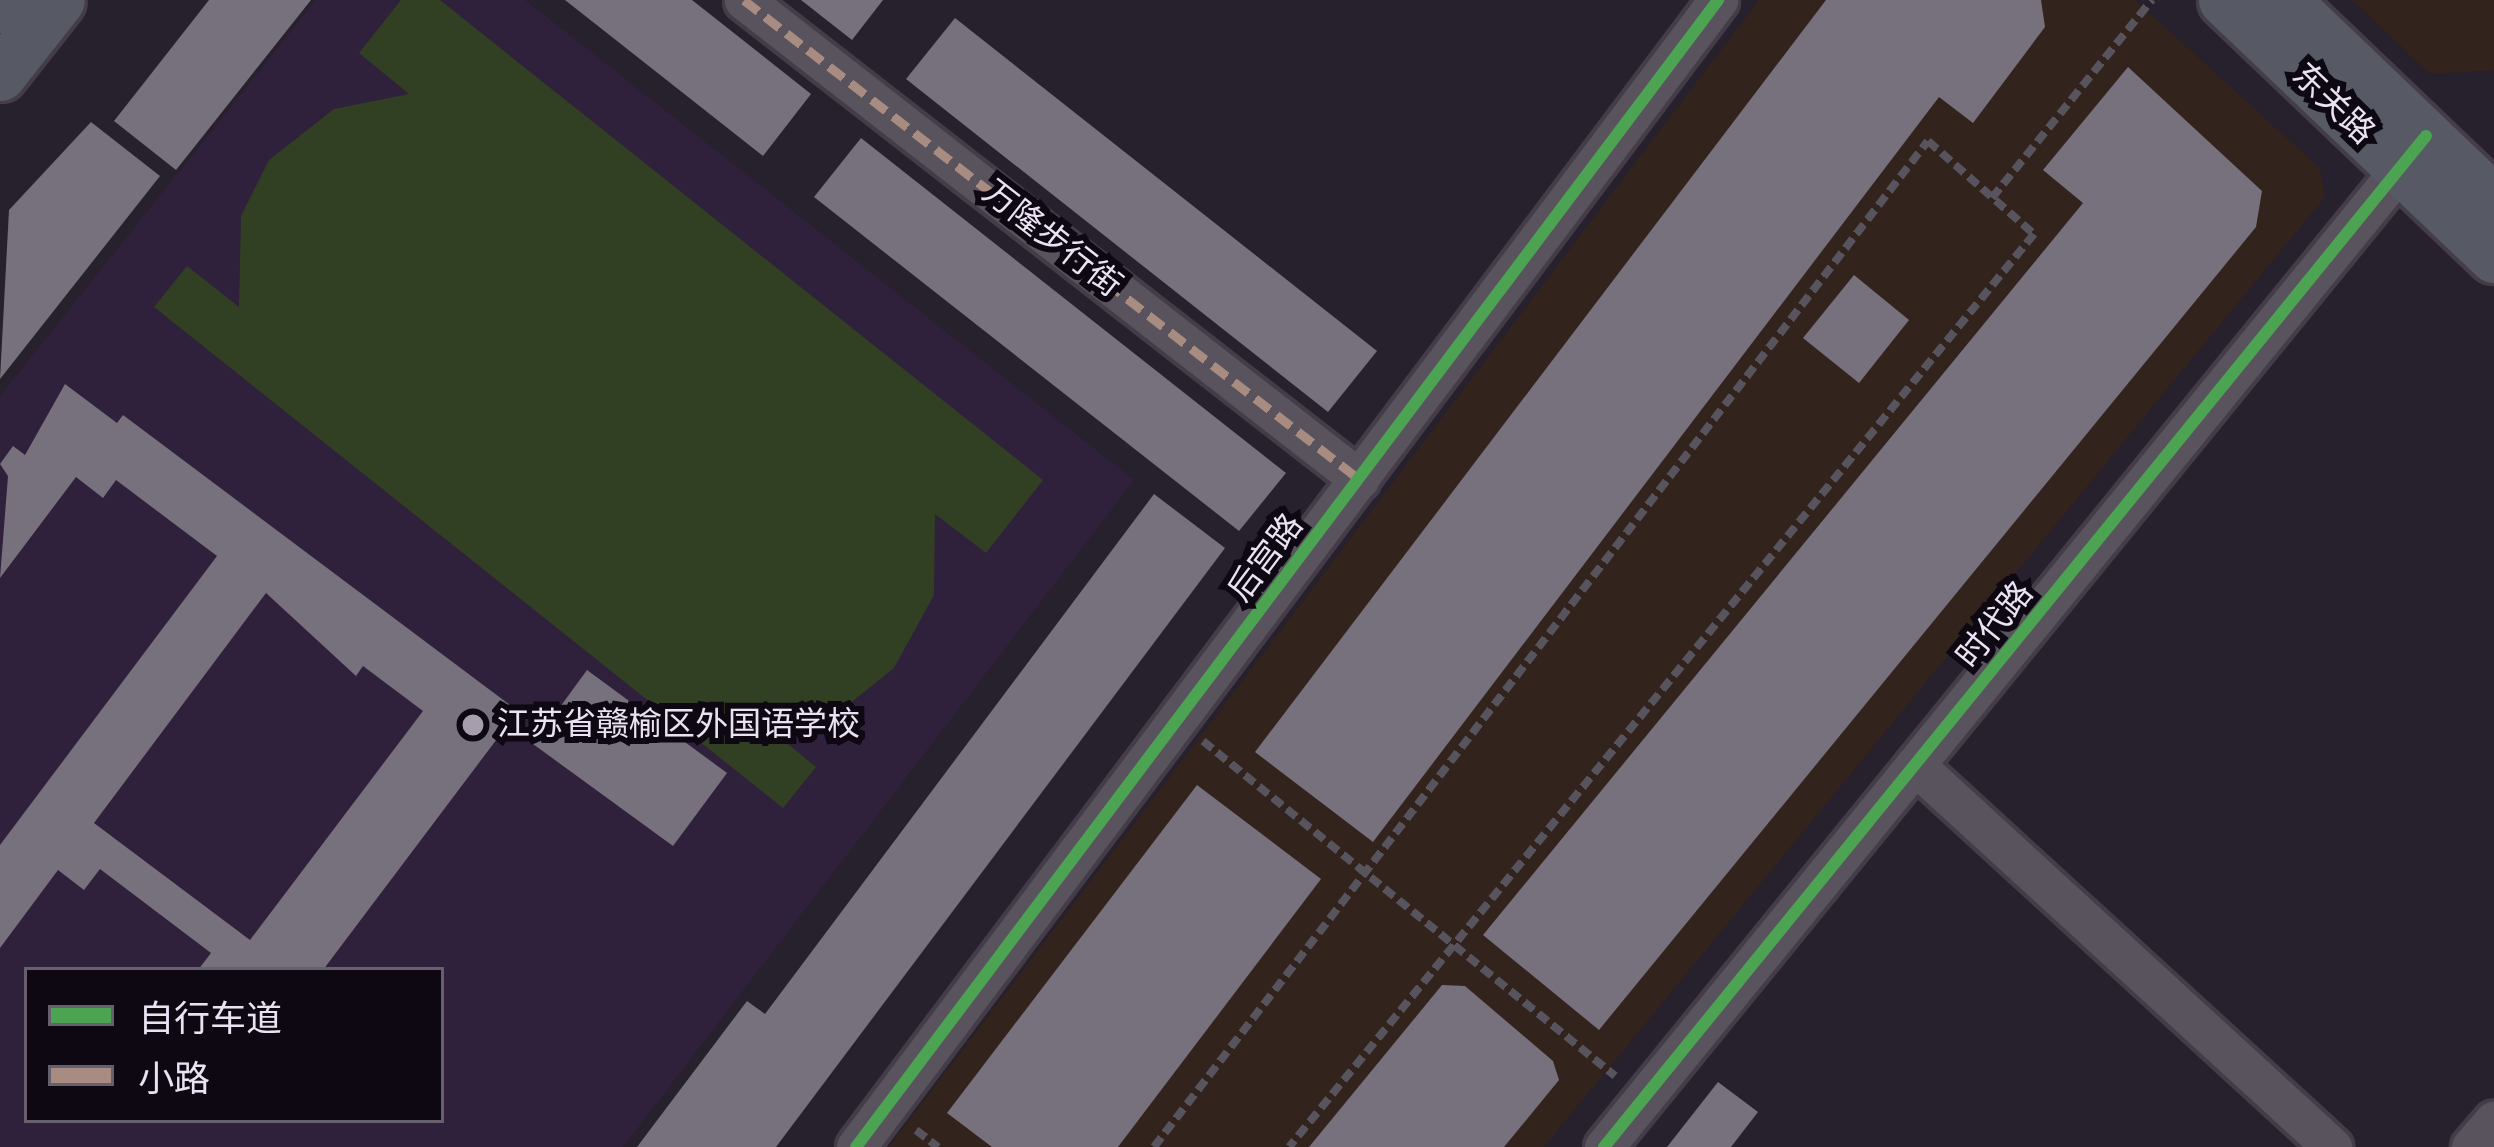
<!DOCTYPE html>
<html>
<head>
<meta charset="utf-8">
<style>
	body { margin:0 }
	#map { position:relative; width:2494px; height:1147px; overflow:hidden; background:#27202d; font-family:"Space Grotesk","Noto Sans SC",sans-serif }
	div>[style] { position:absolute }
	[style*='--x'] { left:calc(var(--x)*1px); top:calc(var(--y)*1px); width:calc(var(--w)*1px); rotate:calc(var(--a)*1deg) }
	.commercial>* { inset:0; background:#33231d }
	.built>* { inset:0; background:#2f213b }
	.green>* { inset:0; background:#313f23 }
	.building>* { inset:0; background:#77717d }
	.path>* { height:8px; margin-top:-4px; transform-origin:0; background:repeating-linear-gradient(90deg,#58545d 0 12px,transparent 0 18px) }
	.roads { filter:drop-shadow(3px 0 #443d48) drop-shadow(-3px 0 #443d48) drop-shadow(0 3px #443d48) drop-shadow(0 -3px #443d48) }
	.minor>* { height:39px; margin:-19.5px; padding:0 19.5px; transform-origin:19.5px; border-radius:19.5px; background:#59535e }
	.major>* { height:51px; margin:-25.5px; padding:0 25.5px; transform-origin:25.5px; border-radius:25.5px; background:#575a64 }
	.quiet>* { height:9px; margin-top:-4.5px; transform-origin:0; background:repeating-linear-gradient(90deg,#a88b81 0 18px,transparent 0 27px) }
	.cycleway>* { height:12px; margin:-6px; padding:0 6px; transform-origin:6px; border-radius:6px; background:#4ca352 }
	.dots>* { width:33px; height:33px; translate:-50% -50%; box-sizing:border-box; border:6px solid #0e0812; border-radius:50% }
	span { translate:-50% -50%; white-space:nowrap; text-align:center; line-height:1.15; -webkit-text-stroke:12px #0e0812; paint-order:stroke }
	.street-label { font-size:33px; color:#eae2f2 }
	.poi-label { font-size:33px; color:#eae2f2 }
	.left { translate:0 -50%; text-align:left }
	.legend { position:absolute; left:24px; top:967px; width:420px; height:156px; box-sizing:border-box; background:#0e0812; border:3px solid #665f6c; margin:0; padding:15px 21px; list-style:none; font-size:36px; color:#eae2f2 }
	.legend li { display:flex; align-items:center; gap:24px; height:60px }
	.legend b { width:60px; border:3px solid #665f6c }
</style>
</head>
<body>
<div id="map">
	<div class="commercial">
		<i style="clip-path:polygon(1759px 0,2135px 0,2320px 168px,2325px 197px,1544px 1147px,889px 1147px)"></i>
		<i style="clip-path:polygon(2352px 0,2494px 0,2494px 70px,2430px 74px)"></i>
	</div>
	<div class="built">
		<i style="clip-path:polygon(evenodd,316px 0,525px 0,1134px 480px,623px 1147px,0 1147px,0 396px,316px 0,27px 970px,441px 970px,441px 1120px,27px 1120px,27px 970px)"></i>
	</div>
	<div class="green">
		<i style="clip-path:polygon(401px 0,440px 0,1043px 480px,986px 553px,935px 514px,934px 595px,894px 668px,849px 704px,766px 726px,816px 767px,783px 808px,154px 307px,187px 266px,239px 307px,241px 216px,269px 160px,334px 109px,409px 94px,359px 53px)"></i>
	</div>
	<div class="building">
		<i style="clip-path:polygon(209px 0,311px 0,176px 170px,114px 121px)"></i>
		<i style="clip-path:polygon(565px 0,692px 0,811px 94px,763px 156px)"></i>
		<i style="clip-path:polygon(801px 0,883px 0,852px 40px)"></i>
		<i style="clip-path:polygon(1826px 0,2041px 0,2045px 27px,1973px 123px,1939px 97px,1373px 842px,1255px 752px)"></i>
		<i style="clip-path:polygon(955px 18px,1377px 351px,1328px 412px,906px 79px)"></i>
		<i style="clip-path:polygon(2128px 67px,2262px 191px,2256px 227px,1599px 1030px,1483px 935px,2083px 203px,2043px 170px)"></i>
		<i style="clip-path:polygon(91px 122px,160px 176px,0 379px,9px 210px)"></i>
		<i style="clip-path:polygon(861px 138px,1286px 473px,1239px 531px,814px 197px)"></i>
		<i style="clip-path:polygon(1854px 275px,1909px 320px,1859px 383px,1803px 338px)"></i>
		<i style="clip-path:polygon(evenodd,65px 384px,117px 423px,123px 415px,518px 711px,323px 970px,198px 970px,211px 953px,100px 869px,84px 890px,58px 870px,0 948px,0 845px,217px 556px,116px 480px,103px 498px,76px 477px,0 578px,8px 476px,0 464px,13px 446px,25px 455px,65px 384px,266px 593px,356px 676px,363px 666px,423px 711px,250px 940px,94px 823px,266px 593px)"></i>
		<i style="clip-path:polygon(1154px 494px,1225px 548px,776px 1147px,637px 1147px,747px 1001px,765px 1014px)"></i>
		<i style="clip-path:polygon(587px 670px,727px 773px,673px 846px,533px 744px)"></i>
		<i style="clip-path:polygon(1197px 785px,1321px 879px,1118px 1147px,992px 1147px,947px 1113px)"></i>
		<i style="clip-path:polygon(1442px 985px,1465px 986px,1553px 1061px,1559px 1080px,1504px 1147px,1309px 1147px)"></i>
		<i style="clip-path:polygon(1718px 1082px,1758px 1112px,1731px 1147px,1667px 1147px)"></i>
	</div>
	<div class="path">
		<i style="--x:1992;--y:198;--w:255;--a:-51.1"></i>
		<i style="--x:1203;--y:741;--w:531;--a:39.11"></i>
		<i style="--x:916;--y:1130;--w:28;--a:38"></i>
		<i style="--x:1154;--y:1147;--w:1269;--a:-52.43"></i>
		<i style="--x:1928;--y:141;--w:141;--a:41.3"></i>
		<i style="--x:2034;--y:234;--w:1178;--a:129.21"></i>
	</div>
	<div class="roads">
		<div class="minor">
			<i style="--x:744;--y:0;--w:780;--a:37.91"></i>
			<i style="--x:1915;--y:765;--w:566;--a:42.49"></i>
			<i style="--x:856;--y:1147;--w:1435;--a:-53.07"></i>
			<i style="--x:1604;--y:1147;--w:1291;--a:-50.85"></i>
			<i style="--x:2471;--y:1147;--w:35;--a:-49"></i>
		</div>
		<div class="major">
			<i style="--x:2224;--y:0;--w:373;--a:43.6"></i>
			<i style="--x:2284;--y:0;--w:291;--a:43.7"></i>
			<i style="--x:0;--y:7;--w:9;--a:-54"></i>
			<i style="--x:0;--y:75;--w:95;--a:-51.8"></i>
		</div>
	</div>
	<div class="quiet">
		<i style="--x:744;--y:0;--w:780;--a:37.91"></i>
	</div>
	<div class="cycleway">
		<i style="--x:856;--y:1147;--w:1435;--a:-53.07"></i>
		<i style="--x:1604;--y:1147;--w:1303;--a:-50.89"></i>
	</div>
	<div class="dots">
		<i style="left:473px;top:725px;background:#a69ead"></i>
	</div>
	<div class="street-label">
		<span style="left:2333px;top:104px;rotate:44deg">东关路</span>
		<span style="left:1052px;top:239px;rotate:38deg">万隆步行街</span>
		<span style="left:1266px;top:558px;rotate:-53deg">后宫路</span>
		<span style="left:1995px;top:625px;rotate:-51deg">时代路</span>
	</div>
	<div class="poi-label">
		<span class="left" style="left:497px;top:725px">江苏省赣榆区外国语学校</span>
	</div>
	<ul class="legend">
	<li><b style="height:15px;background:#4ca352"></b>自行车道</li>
	<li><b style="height:15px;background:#a88b81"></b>小路</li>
	</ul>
</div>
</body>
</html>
